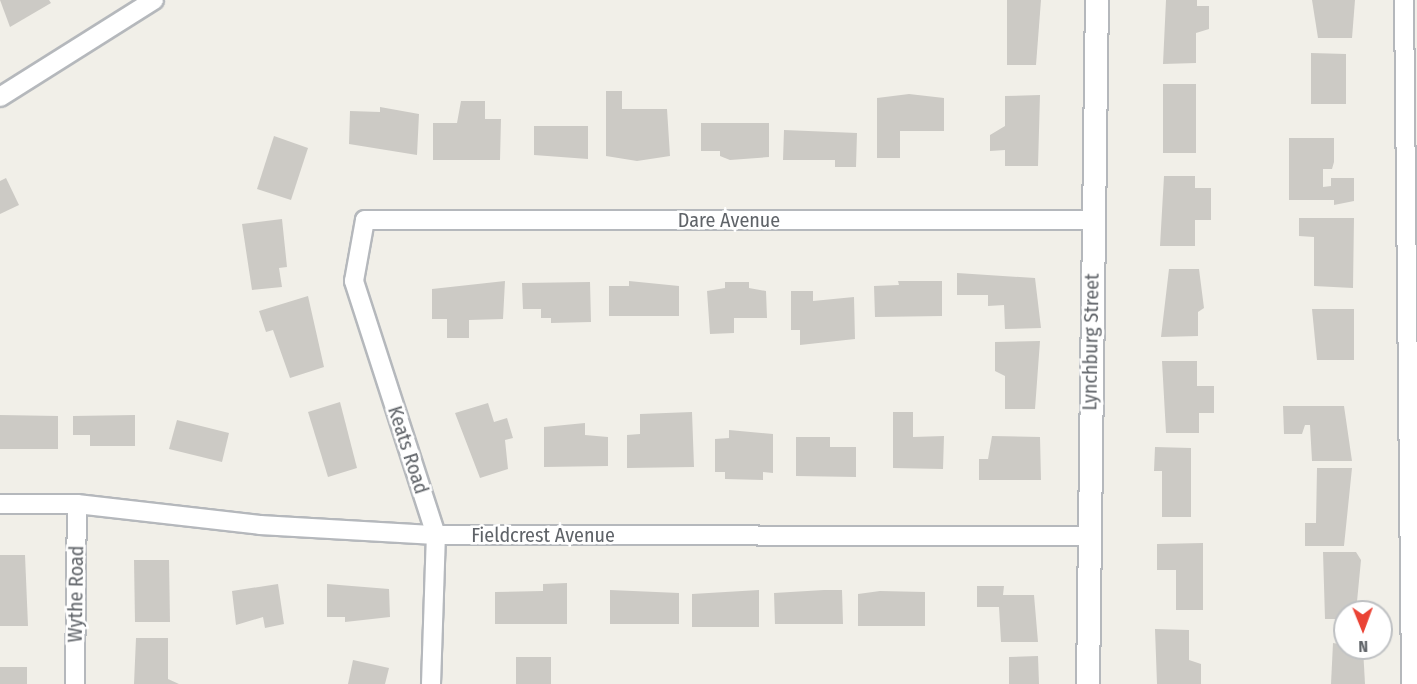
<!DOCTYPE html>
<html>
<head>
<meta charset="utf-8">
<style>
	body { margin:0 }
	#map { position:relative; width:1417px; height:684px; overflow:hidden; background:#f1efe8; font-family:"Fira Sans Condensed",sans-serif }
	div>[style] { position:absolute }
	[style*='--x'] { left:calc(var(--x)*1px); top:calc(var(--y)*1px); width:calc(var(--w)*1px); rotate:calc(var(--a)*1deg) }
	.building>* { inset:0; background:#cccac5 }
	.roads { filter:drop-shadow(2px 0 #b5b8bc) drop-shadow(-2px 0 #b5b8bc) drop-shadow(0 2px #b5b8bc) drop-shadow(0 -2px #b5b8bc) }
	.minor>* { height:18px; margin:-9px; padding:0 9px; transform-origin:9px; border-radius:9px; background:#fff }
	.tertiary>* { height:22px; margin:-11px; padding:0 11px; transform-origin:11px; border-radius:11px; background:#fff }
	span { translate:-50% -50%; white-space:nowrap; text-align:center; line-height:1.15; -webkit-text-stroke:5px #fff; paint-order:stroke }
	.street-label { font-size:20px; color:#5f6368 }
	.north { position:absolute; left:1333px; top:600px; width:60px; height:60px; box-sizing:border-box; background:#fff; border:2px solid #bfc1c3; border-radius:50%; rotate:179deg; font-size:16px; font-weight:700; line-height:24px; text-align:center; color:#5f6368 }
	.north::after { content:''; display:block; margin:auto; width:21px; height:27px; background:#ea4335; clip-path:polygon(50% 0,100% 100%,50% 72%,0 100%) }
</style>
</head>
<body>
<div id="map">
	<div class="building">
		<i style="clip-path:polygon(0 0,49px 0,51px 3px,10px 27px)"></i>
		<i style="clip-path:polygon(1007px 0,1041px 0,1036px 65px,1007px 65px)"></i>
		<i style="clip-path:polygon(1166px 0,1197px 0,1197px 6px,1209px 6px,1209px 29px,1196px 33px,1196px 63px,1163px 64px)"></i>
		<i style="clip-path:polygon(1312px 0,1355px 0,1352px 38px,1318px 38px)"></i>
		<i style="clip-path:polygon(1311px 53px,1346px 54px,1346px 104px,1311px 104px)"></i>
		<i style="clip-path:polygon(1163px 84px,1196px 84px,1196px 153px,1163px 153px)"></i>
		<i style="clip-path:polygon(606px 91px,622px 91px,622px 109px,667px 109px,670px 156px,637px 161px,606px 156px)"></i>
		<i style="clip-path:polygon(909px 94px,944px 98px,944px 131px,900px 131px,900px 158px,877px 158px,877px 98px)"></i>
		<i style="clip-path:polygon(1040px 95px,1038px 166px,1005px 166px,1005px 150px,990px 151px,990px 135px,1005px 126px,1005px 96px)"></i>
		<i style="clip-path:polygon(461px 101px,485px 101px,485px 119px,501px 119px,500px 160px,433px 160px,433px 123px,457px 123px)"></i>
		<i style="clip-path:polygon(380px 107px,419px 114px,417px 155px,349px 144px,350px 111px,380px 112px)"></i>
		<i style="clip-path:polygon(701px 123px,769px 123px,769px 157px,730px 160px,720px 156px,720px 151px,701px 151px)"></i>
		<i style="clip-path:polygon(534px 126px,588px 126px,588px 159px,534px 155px)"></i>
		<i style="clip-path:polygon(784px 130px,857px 133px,856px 167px,835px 167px,835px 160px,783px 160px)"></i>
		<i style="clip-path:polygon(274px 136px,308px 148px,291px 200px,257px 189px)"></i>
		<i style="clip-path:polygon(1289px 138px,1334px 138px,1334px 162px,1332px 169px,1323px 169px,1323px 187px,1331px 186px,1331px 178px,1354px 178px,1354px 201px,1334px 205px,1334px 200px,1289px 200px)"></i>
		<i style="clip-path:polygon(1164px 176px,1195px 176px,1195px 188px,1211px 188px,1211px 220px,1195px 220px,1195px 246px,1160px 246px)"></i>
		<i style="clip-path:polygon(6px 178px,19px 205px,0 214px,0 181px)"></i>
		<i style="clip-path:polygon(1299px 218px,1354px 218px,1353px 288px,1314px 286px,1314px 237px,1299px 236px)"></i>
		<i style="clip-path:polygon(282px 219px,287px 267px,279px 268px,282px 287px,252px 290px,242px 224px)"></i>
		<i style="clip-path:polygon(1169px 269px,1199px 269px,1204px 308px,1198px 312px,1198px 336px,1161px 337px)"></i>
		<i style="clip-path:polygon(957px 273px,1035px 278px,1041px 328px,1005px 329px,1004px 305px,988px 306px,988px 295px,957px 295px)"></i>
		<i style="clip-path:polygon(505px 281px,503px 319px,469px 320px,469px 338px,447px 338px,447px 319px,432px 319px,432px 289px)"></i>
		<i style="clip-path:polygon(629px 281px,679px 286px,679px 316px,609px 316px,609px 286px,629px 286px)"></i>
		<i style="clip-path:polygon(898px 281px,942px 281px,942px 316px,875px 317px,874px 286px,899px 285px)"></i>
		<i style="clip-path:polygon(590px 282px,591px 322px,551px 323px,551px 318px,541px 318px,541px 309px,523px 309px,522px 283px)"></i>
		<i style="clip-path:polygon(725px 282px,749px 282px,749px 288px,766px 291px,767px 318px,734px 318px,734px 333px,710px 334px,707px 291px,725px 288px)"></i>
		<i style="clip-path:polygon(791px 291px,813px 291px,813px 301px,854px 297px,855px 339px,800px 345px,800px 330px,791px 330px)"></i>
		<i style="clip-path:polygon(308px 296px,324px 367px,290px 378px,273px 330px,266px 332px,259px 311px)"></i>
		<i style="clip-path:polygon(1312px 309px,1354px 309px,1354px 360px,1317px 360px)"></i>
		<i style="clip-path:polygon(1040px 341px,1035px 409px,1005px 409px,1005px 376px,995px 371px,995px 342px)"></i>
		<i style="clip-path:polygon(1162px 361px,1197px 361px,1197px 386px,1214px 386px,1214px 413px,1199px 413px,1199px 433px,1166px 433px)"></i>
		<i style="clip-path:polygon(340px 402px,357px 468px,328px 477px,308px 412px)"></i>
		<i style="clip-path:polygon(488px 403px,494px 422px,507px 418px,513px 438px,505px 440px,508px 469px,480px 478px,455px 413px)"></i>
		<i style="clip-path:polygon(1283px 406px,1344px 406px,1352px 461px,1312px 461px,1310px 425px,1305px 425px,1302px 434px,1284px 434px)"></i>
		<i style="clip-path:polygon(692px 412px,694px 467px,627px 468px,627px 435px,640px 434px,640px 414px)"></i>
		<i style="clip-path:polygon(893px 412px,913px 412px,913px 437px,944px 436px,943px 469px,893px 468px)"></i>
		<i style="clip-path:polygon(0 415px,58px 416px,58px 449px,0 449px)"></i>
		<i style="clip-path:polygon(135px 415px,135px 446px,90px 446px,90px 435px,73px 435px,73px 416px)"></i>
		<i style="clip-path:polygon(177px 420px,229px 433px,222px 462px,169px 449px)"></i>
		<i style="clip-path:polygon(585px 423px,585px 435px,608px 437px,608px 466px,544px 467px,544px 427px)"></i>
		<i style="clip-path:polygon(729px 430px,773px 434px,773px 473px,763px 472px,763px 480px,725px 479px,725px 472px,715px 472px,715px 439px,729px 438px)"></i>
		<i style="clip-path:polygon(992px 436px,1040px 437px,1041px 480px,979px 480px,979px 459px,988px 459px)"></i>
		<i style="clip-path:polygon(796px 437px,830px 437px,830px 447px,856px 447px,856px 477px,796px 476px)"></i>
		<i style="clip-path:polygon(1155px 447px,1191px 448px,1191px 517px,1162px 517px,1162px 471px,1154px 471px)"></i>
		<i style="clip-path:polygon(1317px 468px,1352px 468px,1344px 546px,1305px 546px,1305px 523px,1316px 523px)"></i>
		<i style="clip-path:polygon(1203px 543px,1203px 610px,1176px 610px,1176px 570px,1157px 570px,1157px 544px)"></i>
		<i style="clip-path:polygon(1323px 552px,1356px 552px,1361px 560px,1356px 612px,1345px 612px,1345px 619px,1325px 619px)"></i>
		<i style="clip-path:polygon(0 555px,25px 555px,28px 626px,0 626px)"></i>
		<i style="clip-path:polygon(134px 560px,169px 560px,170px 622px,135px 622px)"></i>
		<i style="clip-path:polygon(567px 583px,567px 624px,495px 624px,495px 592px,543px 591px,543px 584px)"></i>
		<i style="clip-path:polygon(278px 584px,284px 624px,265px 628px,263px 617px,236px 625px,232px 591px)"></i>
		<i style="clip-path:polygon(327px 584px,389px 589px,390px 617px,345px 622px,345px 617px,327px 617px)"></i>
		<i style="clip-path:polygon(977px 586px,1004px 586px,1003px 595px,1034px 595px,1038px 642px,1001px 642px,999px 607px,977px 607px)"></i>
		<i style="clip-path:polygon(610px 590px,679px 593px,679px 624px,610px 624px)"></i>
		<i style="clip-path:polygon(759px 590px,759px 627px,692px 627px,692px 594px)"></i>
		<i style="clip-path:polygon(824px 590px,842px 590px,843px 624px,775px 624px,774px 593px)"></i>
		<i style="clip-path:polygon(880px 591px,925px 592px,925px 626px,858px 626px,858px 594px)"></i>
		<i style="clip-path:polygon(1155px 629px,1189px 630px,1189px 660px,1201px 664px,1201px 684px,1157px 684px)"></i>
		<i style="clip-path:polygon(136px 638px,168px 638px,168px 679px,179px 684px,134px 684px)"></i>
		<i style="clip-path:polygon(1333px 643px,1363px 648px,1365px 684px,1331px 684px)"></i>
		<i style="clip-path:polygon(1038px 656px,1039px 684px,1009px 684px,1009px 657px)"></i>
		<i style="clip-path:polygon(516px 657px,551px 657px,551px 684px,516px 684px)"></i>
		<i style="clip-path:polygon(353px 660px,389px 668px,385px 684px,348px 684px)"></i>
		<i style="clip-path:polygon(0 667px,27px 667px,27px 684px,0 684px)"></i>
	</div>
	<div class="roads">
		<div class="minor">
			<i style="--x:1404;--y:0;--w:684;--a:89.41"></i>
			<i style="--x:0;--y:97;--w:182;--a:-32.2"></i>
			<i style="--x:0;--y:504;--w:77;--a:0"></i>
			<i style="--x:77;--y:504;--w:184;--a:6.5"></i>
			<i style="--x:260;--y:525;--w:176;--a:3.3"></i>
			<i style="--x:436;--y:535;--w:651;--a:0.09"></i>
			<i style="--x:75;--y:684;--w:180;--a:-89.4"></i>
			<i style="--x:431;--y:684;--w:149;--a:-88.1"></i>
			<i style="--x:436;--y:535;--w:267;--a:-107.9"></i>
			<i style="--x:354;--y:281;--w:62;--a:-79.8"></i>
			<i style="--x:365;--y:220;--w:729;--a:0"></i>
		</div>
		<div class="tertiary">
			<i style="--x:1088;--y:684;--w:684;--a:-89.25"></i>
		</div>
	</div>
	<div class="street-label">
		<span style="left:729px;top:220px">Dare Avenue</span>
		<span style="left:1091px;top:342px;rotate:-89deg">Lynchburg Street</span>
		<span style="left:408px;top:450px;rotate:72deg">Keats Road</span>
		<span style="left:543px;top:535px">Fieldcrest Avenue</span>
		<span style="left:76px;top:594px;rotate:-89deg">Wythe Road</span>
	</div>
	<div class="north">N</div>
</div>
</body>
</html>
